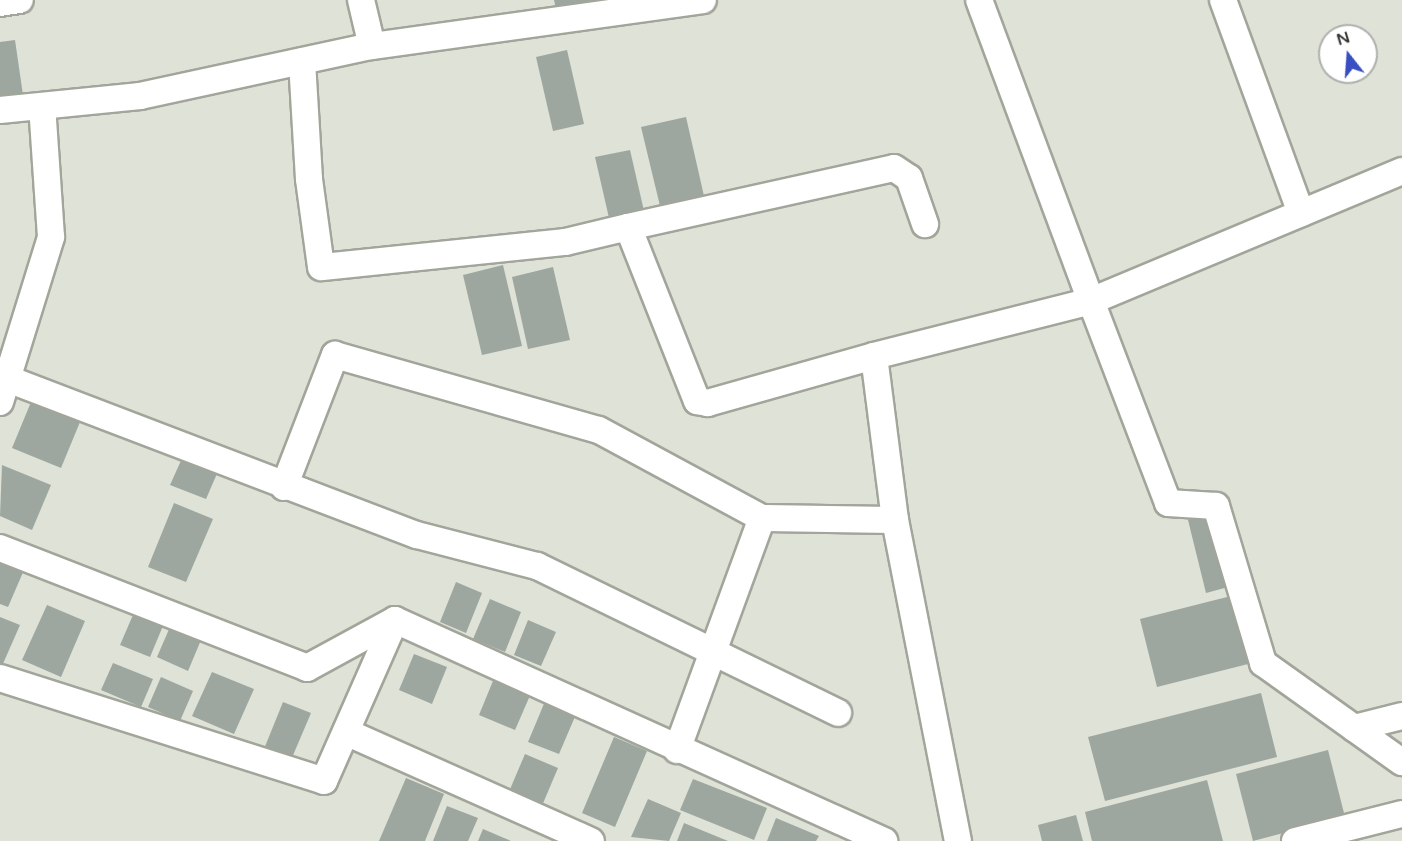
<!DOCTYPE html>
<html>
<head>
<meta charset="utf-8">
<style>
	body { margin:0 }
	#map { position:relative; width:1402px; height:841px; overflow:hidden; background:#dee2d7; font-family:"Varela Round",sans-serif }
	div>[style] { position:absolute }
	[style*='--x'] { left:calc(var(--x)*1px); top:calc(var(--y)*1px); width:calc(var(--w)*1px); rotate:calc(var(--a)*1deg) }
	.building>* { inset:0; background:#9da79f }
	.roads { filter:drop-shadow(2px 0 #a1a59a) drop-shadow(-2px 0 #a1a59a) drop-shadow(0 2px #a1a59a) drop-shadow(0 -2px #a1a59a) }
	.minor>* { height:26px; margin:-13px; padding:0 13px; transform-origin:13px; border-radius:13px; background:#fff }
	span { translate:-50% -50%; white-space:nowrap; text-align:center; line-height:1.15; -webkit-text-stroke:6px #fff; paint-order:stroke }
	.north { position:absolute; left:1318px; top:24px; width:60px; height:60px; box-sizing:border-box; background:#fff; border:2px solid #afb0ae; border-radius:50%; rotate:343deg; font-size:16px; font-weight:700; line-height:24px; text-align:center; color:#373934 }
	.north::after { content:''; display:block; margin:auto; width:21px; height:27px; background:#384ec1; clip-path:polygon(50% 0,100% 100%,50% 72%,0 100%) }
</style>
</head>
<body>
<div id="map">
	<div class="building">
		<i style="clip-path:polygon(554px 0,602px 0,603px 8px,558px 18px)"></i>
		<i style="clip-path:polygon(15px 40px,24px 102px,0 106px,0 42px)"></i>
		<i style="clip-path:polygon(567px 50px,584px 124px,553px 131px,536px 57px)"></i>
		<i style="clip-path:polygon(686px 117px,704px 196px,660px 206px,641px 127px)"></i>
		<i style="clip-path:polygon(630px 150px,644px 211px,609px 218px,595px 157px)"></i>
		<i style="clip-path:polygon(503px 265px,522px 346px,482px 355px,463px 275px)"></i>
		<i style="clip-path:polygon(553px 267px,570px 340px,528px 349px,512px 277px)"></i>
		<i style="clip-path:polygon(31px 402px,80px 422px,61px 468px,12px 448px)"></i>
		<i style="clip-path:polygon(184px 454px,219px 469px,206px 499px,170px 485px)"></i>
		<i style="clip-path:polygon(2px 465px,51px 485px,32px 530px,0 516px)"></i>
		<i style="clip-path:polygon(174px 503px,213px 519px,186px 582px,148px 567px)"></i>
		<i style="clip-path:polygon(1214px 514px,1232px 586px,1206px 593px,1188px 520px)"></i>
		<i style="clip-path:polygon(0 560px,24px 570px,8px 607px,0 604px)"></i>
		<i style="clip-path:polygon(456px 582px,482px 593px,466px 633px,440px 622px)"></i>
		<i style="clip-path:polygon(1239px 594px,1256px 662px,1157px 687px,1140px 619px)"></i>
		<i style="clip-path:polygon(490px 599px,521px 612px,505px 652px,473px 639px)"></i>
		<i style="clip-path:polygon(47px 605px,85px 621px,61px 677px,22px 660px)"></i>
		<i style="clip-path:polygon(136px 608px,165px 621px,150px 657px,120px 645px)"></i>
		<i style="clip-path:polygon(0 617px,20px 625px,2px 666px,0 665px)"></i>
		<i style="clip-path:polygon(528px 620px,556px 632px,541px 666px,514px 655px)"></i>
		<i style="clip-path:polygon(170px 627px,201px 640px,188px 671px,157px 657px)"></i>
		<i style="clip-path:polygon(414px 654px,447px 667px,432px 704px,399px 690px)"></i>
		<i style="clip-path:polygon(113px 663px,153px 679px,141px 707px,101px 690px)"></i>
		<i style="clip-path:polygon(212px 672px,254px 689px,234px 734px,192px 716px)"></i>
		<i style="clip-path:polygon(495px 676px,532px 691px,515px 730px,479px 715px)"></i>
		<i style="clip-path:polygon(161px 677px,193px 691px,180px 721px,148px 707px)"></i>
		<i style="clip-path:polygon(1261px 693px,1277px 757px,1105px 801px,1088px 737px)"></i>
		<i style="clip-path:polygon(546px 699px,577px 712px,559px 754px,528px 742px)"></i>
		<i style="clip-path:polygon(283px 702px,311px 713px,291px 760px,264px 749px)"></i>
		<i style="clip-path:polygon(614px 737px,647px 751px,615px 827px,582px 813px)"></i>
		<i style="clip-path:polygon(1328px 750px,1345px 817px,1253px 841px,1236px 774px)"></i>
		<i style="clip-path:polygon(525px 754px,558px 768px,541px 808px,508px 794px)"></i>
		<i style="clip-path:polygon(406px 778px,444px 794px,425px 841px,379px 841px)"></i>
		<i style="clip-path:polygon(693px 779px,767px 808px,754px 840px,680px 810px)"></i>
		<i style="clip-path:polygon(1207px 780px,1223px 841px,1092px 841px,1085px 812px)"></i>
		<i style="clip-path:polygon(648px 799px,681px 813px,669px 841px,631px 837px)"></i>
		<i style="clip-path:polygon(447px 806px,478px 818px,468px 841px,433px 841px)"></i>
		<i style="clip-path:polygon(1076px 815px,1083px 841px,1042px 841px,1038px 825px)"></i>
		<i style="clip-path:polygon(776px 818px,819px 836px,816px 841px,767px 841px)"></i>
		<i style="clip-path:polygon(684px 823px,728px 841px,677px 841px)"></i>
		<i style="clip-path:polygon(483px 829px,511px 841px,478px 841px)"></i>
	</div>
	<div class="roads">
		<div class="minor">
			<i style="--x:361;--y:0;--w:47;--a:76.6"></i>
			<i style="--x:1223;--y:0;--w:227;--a:69.9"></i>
			<i style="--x:0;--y:3;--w:20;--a:-9"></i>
			<i style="--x:0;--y:110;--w:141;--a:-5.7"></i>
			<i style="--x:140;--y:96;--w:237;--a:-12.2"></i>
			<i style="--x:372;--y:46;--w:334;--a:-7.9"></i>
			<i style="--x:1402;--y:171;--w:337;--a:157.3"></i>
			<i style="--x:1091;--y:301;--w:216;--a:69.1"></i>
			<i style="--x:1168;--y:503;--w:48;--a:3.6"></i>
			<i style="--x:1216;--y:506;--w:164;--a:73.3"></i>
			<i style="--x:1263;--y:663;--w:171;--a:35.5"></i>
			<i style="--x:628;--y:227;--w:272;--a:-12.5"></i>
			<i style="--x:894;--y:168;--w:18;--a:34"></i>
			<i style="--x:909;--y:178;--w:49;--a:70.8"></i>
			<i style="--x:874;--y:356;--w:224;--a:-14.2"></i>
			<i style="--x:1091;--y:301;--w:321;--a:-110.4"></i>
			<i style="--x:0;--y:376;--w:446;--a:20.9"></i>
			<i style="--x:417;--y:535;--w:124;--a:14.5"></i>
			<i style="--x:537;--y:566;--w:335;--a:26"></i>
			<i style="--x:0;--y:402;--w:173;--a:-72.8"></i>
			<i style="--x:51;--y:237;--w:131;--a:-93.9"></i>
			<i style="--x:284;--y:487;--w:142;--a:-68.9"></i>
			<i style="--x:335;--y:355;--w:274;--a:15.9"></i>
			<i style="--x:599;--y:430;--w:185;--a:28.4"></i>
			<i style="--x:762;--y:518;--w:133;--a:0.9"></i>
			<i style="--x:895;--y:520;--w:165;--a:-97.3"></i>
			<i style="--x:874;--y:356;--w:173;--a:164.2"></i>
			<i style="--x:708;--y:403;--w:11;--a:-170"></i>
			<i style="--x:697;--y:401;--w:187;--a:-111.6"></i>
			<i style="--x:628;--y:227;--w:65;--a:166.6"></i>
			<i style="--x:565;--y:242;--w:245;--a:174.1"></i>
			<i style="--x:321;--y:267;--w:89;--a:-97.8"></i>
			<i style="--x:309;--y:179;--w:118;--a:-93.4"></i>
			<i style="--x:895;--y:520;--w:327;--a:78.9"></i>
			<i style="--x:0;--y:548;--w:330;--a:21.3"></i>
			<i style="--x:307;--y:668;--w:100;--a:-28.6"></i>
			<i style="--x:0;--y:678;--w:340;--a:17.6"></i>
			<i style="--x:324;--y:781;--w:176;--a:-66.2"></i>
			<i style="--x:395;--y:620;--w:537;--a:24.32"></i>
			<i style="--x:1354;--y:728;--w:49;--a:-14"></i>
			<i style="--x:346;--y:732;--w:268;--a:24"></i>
			<i style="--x:677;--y:750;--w:247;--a:-69.9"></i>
			<i style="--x:1295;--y:841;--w:110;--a:-14.2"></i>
		</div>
	</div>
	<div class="north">N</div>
</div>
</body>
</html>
